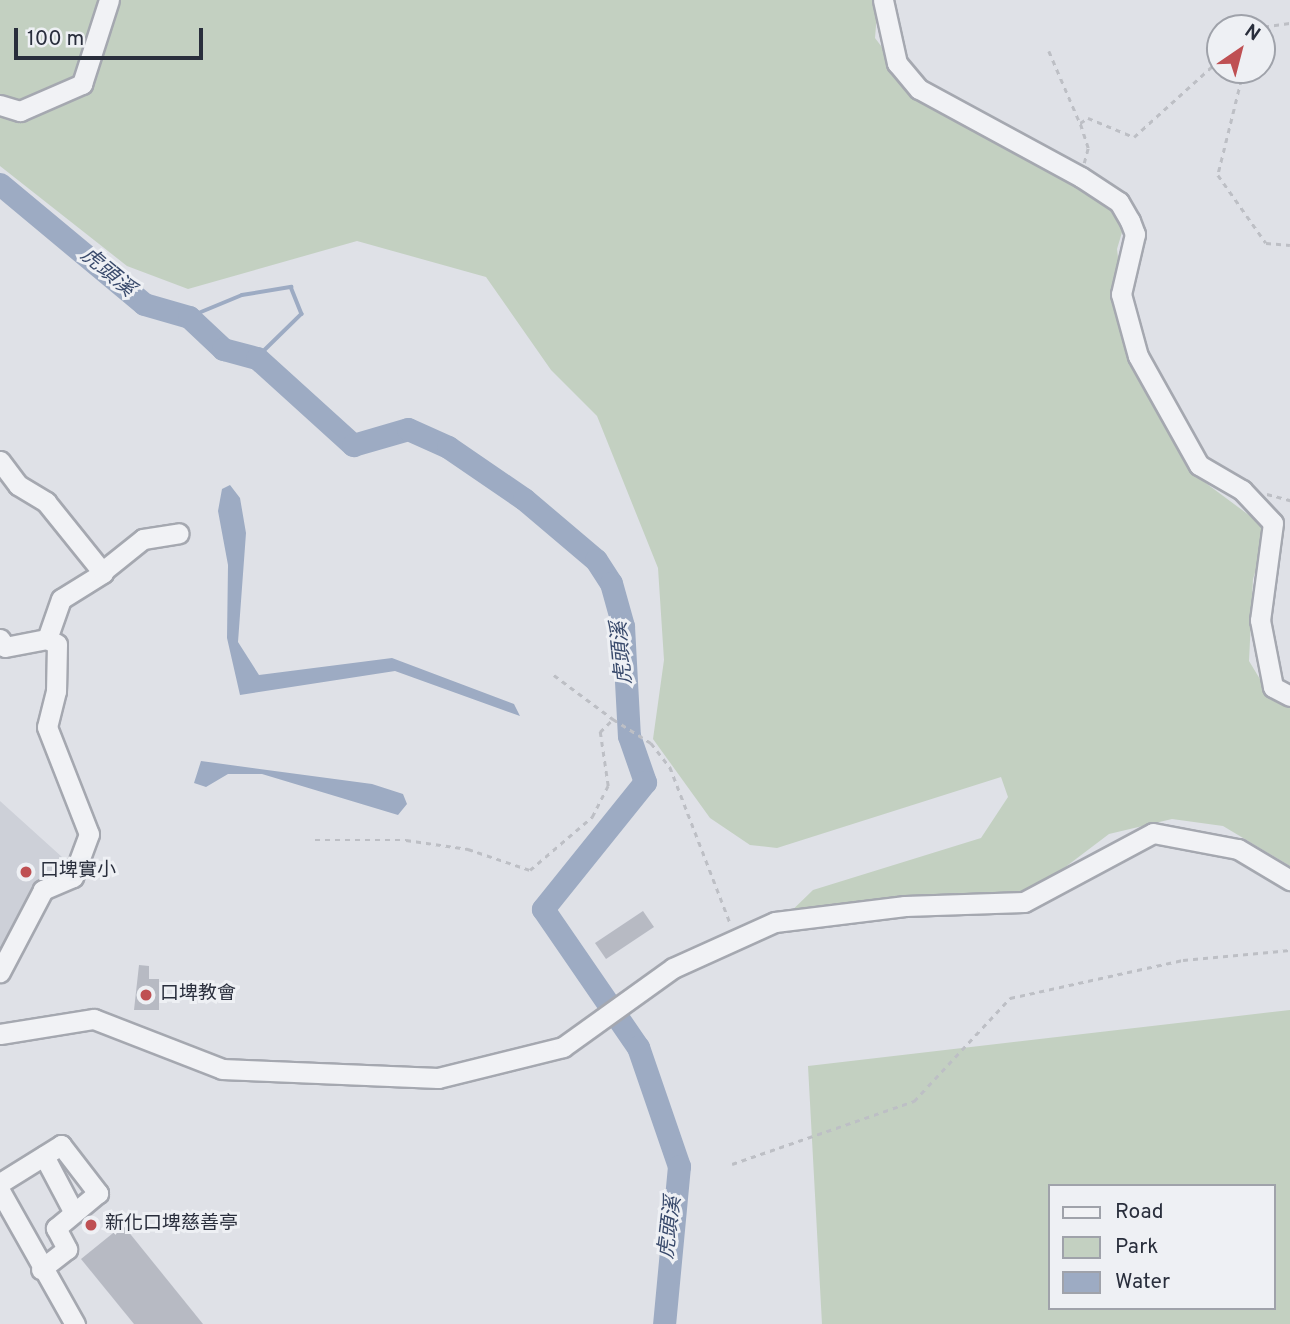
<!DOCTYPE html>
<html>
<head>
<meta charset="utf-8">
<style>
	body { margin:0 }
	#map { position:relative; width:1290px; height:1324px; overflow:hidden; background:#dfe1e7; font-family:Overpass,"Noto Sans TC",sans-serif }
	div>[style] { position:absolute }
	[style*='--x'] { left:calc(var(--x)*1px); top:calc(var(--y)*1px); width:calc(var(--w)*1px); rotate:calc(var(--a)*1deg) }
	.built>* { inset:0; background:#cdd0d8 }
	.green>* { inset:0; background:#c3d0c1 }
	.water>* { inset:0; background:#9dabc3 }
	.stream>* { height:3.5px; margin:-1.75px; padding:0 1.75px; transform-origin:1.75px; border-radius:1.75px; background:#9dabc3 }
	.river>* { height:23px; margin:-11.5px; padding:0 11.5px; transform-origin:11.5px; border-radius:11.5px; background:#9dabc3 }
	.building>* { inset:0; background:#b7bac3 }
	.path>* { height:2.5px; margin-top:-1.25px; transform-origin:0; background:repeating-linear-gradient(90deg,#bdbfc5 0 5px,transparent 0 10px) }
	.roads { filter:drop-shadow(2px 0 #a5a8b0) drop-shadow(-2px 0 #a5a8b0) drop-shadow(0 2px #a5a8b0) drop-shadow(0 -2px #a5a8b0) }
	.minor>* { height:19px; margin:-9.5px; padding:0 9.5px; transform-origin:9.5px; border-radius:9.5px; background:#f1f2f5 }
	.dots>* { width:19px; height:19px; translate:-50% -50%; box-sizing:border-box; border:4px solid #eef0f4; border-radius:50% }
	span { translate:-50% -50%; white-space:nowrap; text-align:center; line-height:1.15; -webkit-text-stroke:6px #eef0f4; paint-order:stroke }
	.poi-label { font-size:19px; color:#292e3c }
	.left { translate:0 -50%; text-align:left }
	.water-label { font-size:21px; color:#38496b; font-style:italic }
	.legend { position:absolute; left:1048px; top:1184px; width:228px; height:126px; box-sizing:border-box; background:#eef0f4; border:2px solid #9fa2aa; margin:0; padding:9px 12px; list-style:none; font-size:21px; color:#292e3c }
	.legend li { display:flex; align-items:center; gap:14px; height:35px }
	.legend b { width:35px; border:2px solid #9fa2aa }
	.north { position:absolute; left:1206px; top:14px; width:70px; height:70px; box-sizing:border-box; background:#eef0f4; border:2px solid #9fa2aa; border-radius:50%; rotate:35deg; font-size:19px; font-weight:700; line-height:28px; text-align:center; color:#292e3c }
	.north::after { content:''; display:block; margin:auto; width:24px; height:32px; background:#bf5053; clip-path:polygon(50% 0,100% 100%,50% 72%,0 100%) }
	.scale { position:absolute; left:14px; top:28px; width:189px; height:32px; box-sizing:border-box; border:4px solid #292e3c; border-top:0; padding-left:9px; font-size:21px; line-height:24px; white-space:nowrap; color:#292e3c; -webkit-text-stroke:5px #eef0f4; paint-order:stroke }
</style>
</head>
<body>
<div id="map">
	<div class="built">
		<i style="clip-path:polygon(0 801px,62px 857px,23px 911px,0 965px)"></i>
	</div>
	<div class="green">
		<i style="clip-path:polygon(0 0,878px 0,875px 38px,907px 80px,1103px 200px,1123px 229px,1117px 249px,1130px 361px,1199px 478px,1269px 530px,1253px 579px,1249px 661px,1272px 699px,1290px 708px,1290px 866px,1223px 826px,1172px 819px,1109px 834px,1031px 893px,862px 901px,779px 923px,813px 890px,981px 838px,1008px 797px,1001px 777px,777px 848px,750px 845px,710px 818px,653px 739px,664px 660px,658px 568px,597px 416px,551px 370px,486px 277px,357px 241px,188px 289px,127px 266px,0 166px)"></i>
		<i style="clip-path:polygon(evenodd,1290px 1010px,1290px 1324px,822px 1324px,808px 1066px,1290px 1010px,1050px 1186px,1274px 1186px,1274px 1308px,1050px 1308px,1050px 1186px)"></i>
	</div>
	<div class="water">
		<i style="clip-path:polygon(230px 485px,240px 498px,246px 533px,238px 642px,259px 675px,392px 658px,514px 704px,520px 716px,395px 671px,240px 695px,227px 638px,228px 565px,218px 511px,222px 489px)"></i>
		<i style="clip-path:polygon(201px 761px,372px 784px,403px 794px,407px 804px,398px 815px,262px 774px,228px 774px,206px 787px,194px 783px)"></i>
	</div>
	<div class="stream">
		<i style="--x:189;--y:317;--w:57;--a:-22.5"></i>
		<i style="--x:242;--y:295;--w:50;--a:-9.3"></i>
		<i style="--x:291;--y:287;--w:29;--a:68"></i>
		<i style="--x:302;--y:314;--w:63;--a:135.6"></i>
	</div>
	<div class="river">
		<i style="--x:0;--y:184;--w:187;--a:39.8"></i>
		<i style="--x:144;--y:304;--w:47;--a:16.1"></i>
		<i style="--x:189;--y:317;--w:47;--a:43.3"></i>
		<i style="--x:223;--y:349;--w:35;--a:15"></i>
		<i style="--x:257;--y:358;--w:130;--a:42.2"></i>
		<i style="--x:353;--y:445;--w:57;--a:-16.2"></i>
		<i style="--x:408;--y:429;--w:44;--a:24.2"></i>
		<i style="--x:448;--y:447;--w:92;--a:34.4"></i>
		<i style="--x:524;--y:499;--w:94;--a:40.3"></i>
		<i style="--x:596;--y:560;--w:27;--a:57"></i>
		<i style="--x:611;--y:583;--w:45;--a:74.4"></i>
		<i style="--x:623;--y:626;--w:110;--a:86.9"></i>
		<i style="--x:629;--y:736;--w:49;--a:70.8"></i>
		<i style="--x:645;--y:782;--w:163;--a:128.8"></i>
		<i style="--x:543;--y:909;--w:168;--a:55.5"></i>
		<i style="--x:638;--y:1047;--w:126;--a:71"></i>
		<i style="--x:679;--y:1166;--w:159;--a:95.4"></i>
	</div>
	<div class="building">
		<i style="clip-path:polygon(643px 911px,654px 927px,606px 959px,595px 943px)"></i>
		<i style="clip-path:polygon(139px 965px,149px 966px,149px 979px,159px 979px,159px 1010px,134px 1010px)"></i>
		<i style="clip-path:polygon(123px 1225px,203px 1324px,134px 1324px,81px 1259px)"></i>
	</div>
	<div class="path">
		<i style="--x:1254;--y:28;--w:36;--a:-8"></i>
		<i style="--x:1049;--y:51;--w:78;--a:66.7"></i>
		<i style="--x:1244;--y:70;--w:108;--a:103.9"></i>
		<i style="--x:1218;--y:175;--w:83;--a:54.8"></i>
		<i style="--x:1266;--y:243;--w:24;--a:5"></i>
		<i style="--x:1084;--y:163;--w:16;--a:-75"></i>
		<i style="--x:1088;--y:148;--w:26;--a:-108"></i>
		<i style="--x:1080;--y:123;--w:9;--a:-32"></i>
		<i style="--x:1088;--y:118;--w:50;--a:22.4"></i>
		<i style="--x:1134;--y:137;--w:116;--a:-42.2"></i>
		<i style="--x:1267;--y:494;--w:24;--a:15"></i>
		<i style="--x:554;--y:675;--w:74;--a:36.7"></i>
		<i style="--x:315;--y:840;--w:91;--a:0"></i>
		<i style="--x:406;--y:840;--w:63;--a:8.3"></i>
		<i style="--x:468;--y:849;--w:65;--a:18.7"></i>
		<i style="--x:530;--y:870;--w:82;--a:-40.5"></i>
		<i style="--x:592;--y:817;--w:35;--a:-63"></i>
		<i style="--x:608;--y:786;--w:55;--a:-98.4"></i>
		<i style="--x:600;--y:732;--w:18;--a:-45"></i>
		<i style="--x:613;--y:719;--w:45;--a:32.3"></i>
		<i style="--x:651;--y:743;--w:31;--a:52"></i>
		<i style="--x:670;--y:767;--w:169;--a:68.9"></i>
		<i style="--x:732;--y:1164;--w:193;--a:-19.1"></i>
		<i style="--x:914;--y:1101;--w:141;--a:-47"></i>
		<i style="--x:1010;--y:998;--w:177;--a:-12.4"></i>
		<i style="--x:1183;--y:960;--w:107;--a:-5.3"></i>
	</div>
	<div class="roads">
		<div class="minor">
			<i style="--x:883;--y:0;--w:65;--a:77.5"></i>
			<i style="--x:897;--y:63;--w:34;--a:50"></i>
			<i style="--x:919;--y:89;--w:184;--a:28.5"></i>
			<i style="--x:1081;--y:177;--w:45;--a:33.3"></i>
			<i style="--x:1119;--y:202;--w:22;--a:60"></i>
			<i style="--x:1130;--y:221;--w:14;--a:69"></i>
			<i style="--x:1135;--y:234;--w:62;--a:103.1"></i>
			<i style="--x:1121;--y:294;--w:64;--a:74.7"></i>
			<i style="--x:1138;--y:356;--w:125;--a:60.8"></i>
			<i style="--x:1199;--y:465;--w:50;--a:30.2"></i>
			<i style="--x:1242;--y:490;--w:45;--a:46.8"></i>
			<i style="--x:1273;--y:523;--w:98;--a:97.6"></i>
			<i style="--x:1260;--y:620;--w:68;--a:79"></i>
			<i style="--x:1273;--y:687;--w:19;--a:28"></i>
			<i style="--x:0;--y:105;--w:21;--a:17"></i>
			<i style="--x:20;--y:111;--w:68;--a:-23.5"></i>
			<i style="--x:82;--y:84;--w:88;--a:-72.2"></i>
			<i style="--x:0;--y:461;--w:30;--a:53"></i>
			<i style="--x:18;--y:485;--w:33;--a:31"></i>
			<i style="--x:46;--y:502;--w:91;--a:51.2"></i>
			<i style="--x:103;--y:573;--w:49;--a:148.2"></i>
			<i style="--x:61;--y:599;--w:42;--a:109.3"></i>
			<i style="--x:103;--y:571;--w:51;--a:-38.7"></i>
			<i style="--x:143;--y:539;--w:36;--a:-9"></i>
			<i style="--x:0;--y:639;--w:9;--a:58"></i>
			<i style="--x:5;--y:647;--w:43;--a:-10.8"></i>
			<i style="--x:47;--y:639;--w:11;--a:27"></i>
			<i style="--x:57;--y:644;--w:47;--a:91.2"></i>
			<i style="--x:56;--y:691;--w:37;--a:104"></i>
			<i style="--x:47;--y:727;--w:115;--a:68.6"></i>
			<i style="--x:89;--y:834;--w:46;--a:110.4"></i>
			<i style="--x:73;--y:877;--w:33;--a:157"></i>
			<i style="--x:43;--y:890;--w:93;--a:117.7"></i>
			<i style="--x:0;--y:1034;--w:95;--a:-9.1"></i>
			<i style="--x:94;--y:1019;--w:137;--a:21.3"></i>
			<i style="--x:222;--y:1069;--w:216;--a:2.4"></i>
			<i style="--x:438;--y:1078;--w:129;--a:-13.9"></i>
			<i style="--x:563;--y:1047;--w:135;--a:-35.7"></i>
			<i style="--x:673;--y:968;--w:112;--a:-24.3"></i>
			<i style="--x:775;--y:922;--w:131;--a:-7"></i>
			<i style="--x:905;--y:906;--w:119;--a:-1.9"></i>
			<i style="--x:1024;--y:902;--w:146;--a:-28.1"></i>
			<i style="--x:1153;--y:833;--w:86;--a:10.7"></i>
			<i style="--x:1238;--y:849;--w:61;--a:30.8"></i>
			<i style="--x:44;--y:1156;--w:64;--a:62.2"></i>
			<i style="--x:0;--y:1183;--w:72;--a:-31.9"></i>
			<i style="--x:61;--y:1145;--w:61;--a:52.4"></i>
			<i style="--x:98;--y:1193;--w:55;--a:140.2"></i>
			<i style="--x:56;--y:1228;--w:24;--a:62"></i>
			<i style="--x:67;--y:1249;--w:33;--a:142"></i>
			<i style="--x:0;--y:1191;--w:153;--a:60.6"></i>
		</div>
	</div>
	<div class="dots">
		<i style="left:26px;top:872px;background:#bf5053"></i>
		<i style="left:146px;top:995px;background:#bf5053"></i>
		<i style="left:91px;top:1225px;background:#bf5053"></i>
	</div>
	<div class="poi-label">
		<span class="left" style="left:40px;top:872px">口埤實小</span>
		<span class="left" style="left:160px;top:995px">口埤教會</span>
		<span class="left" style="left:105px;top:1225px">新化口埤慈善亭</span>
	</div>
	<div class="water-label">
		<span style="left:107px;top:273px;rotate:40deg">虎頭溪</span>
		<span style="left:623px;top:653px;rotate:-95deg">虎頭溪</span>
		<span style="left:671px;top:1228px;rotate:-83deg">虎頭溪</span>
	</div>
	<ul class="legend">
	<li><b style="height:9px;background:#f1f2f5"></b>Road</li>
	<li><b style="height:19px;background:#c3d0c1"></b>Park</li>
	<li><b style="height:19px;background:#9dabc3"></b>Water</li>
	</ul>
	<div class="north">N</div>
	<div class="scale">100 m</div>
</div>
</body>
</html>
